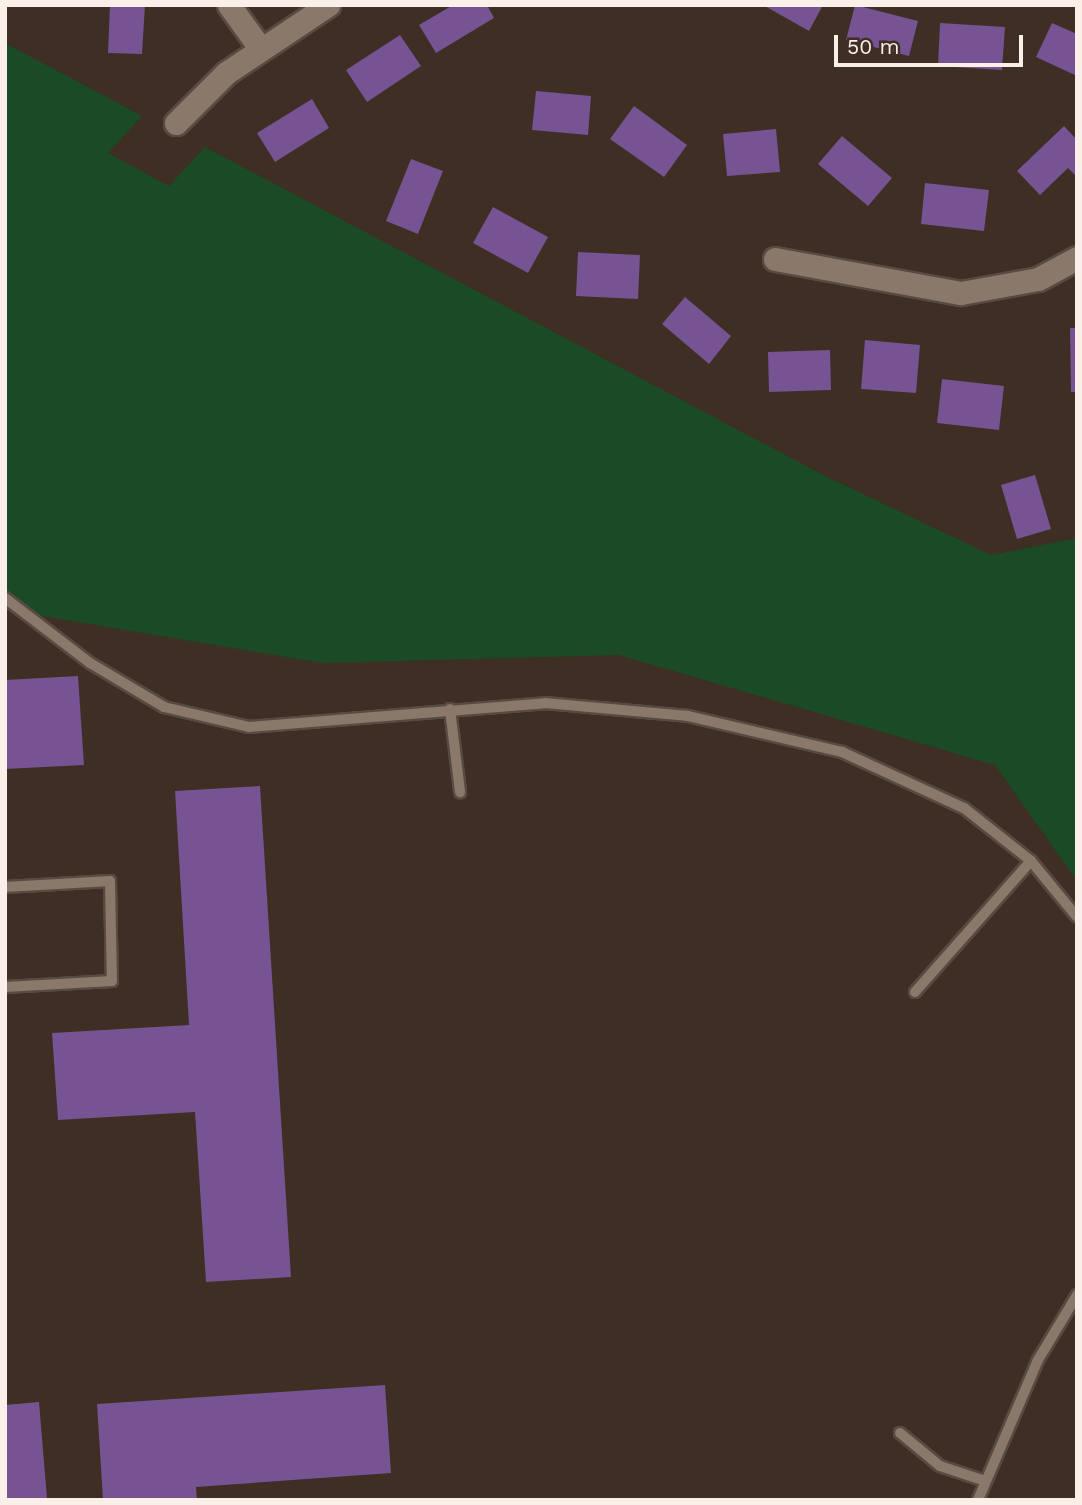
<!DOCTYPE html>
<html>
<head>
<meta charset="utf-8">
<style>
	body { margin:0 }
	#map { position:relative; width:1082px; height:1505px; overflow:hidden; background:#3e2e23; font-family:"Work Sans",sans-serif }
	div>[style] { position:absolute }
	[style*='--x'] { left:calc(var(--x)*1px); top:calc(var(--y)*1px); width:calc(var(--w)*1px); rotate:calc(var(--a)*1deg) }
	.green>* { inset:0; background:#1b4a26 }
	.building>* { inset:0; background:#765392 }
	.roads { filter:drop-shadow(2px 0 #584a41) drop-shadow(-2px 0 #584a41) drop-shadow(0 2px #584a41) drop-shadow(0 -2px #584a41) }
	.service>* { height:10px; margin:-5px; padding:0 5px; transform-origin:5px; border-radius:5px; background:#8a786b }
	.minor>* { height:23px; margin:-11.5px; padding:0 11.5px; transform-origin:11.5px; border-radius:11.5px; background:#8a786b }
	span { translate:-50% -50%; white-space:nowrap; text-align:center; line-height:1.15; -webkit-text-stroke:6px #3e2e23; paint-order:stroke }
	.frame { position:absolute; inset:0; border:7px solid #fbf0e9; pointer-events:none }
	.scale { position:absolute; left:834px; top:35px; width:189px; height:32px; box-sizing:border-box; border:4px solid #fbf0e9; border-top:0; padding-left:9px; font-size:21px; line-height:24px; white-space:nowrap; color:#fbf0e9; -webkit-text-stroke:5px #3e2e23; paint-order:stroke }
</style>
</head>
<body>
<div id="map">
	<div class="green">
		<i style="clip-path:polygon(5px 43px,142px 116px,108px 153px,169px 186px,205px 147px,825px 476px,991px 555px,1077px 538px,1077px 881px,995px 765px,619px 655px,322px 663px,5px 610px)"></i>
	</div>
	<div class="building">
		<i style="clip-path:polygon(110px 5px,145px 5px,142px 54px,108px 53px)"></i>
		<i style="clip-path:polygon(453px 5px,487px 5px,494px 18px,436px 53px,419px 25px)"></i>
		<i style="clip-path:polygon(763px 5px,823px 5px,809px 31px)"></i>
		<i style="clip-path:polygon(855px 5px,918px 21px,909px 56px,846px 40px)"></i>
		<i style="clip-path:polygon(940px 23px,1005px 27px,1002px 70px,938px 66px)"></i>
		<i style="clip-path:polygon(1052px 23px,1077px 34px,1077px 76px,1036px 57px)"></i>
		<i style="clip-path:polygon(400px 35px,421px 66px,367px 102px,346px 70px)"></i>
		<i style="clip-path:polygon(536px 91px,591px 96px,588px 135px,532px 130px)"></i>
		<i style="clip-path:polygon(312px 99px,329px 128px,275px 162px,257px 133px)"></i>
		<i style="clip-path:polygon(634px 106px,687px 145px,664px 177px,610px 139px)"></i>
		<i style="clip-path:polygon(1064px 126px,1077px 140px,1077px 177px,1068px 168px,1040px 195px,1017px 171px)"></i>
		<i style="clip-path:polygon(776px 129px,780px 172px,727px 176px,723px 134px)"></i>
		<i style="clip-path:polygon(842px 136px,892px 178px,868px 206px,818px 164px)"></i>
		<i style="clip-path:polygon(411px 159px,443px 171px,418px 234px,386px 221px)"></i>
		<i style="clip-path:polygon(925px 183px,989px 190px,984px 231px,921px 224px)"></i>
		<i style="clip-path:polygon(493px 207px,548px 237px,528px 273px,473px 243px)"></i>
		<i style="clip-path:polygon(578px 252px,640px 255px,638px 299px,576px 296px)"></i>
		<i style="clip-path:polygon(685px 297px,731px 336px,709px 364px,662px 324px)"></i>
		<i style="clip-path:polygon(1070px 328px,1077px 328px,1077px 392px,1071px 392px)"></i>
		<i style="clip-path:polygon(865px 340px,920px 345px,916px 393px,861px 389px)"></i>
		<i style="clip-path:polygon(830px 350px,831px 390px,769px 392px,768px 352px)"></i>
		<i style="clip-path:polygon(942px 379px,1004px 386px,999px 430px,937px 423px)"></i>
		<i style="clip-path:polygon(1035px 475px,1051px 529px,1017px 539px,1001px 485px)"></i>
		<i style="clip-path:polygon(78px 676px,84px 765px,5px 769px,5px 680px)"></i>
		<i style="clip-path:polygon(260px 786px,291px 1277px,206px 1282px,195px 1112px,58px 1120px,52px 1033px,189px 1025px,175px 791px)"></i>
		<i style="clip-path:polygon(385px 1385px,391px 1473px,196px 1487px,197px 1500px,103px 1500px,97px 1404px)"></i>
		<i style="clip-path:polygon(39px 1402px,47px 1498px,5px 1500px,5px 1405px)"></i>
	</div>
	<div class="roads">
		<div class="service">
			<i style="--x:5;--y:598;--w:107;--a:37.4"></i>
			<i style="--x:90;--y:663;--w:86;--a:30.7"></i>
			<i style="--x:164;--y:707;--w:87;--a:13.2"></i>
			<i style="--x:249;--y:727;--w:297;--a:-4.6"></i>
			<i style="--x:545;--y:703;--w:144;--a:5.2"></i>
			<i style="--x:688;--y:716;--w:158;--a:13.2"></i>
			<i style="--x:842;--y:752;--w:134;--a:24.7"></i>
			<i style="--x:964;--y:808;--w:85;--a:38.3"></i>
			<i style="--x:1031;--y:861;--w:72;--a:50.6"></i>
			<i style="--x:450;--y:709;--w:84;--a:83.1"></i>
			<i style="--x:5;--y:887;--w:105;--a:-3.3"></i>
			<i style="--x:110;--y:881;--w:100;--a:88.9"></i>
			<i style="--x:112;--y:981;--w:107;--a:176.8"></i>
			<i style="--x:915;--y:992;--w:175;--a:-48.5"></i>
			<i style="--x:900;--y:1433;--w:52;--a:39.5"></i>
			<i style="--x:940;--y:1466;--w:47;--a:18.4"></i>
			<i style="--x:978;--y:1500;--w:152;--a:-66.8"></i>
			<i style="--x:1038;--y:1360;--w:76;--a:-59"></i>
		</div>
		<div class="minor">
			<i style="--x:229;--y:5;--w:53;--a:54.2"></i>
			<i style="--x:176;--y:123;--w:71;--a:-45"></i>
			<i style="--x:226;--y:73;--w:123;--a:-33.7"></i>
			<i style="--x:775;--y:259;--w:189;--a:10.4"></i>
			<i style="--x:961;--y:293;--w:78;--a:-10.3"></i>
			<i style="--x:1038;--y:279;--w:44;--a:-28.3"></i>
		</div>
	</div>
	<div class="frame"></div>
	<div class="scale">50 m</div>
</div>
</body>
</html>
